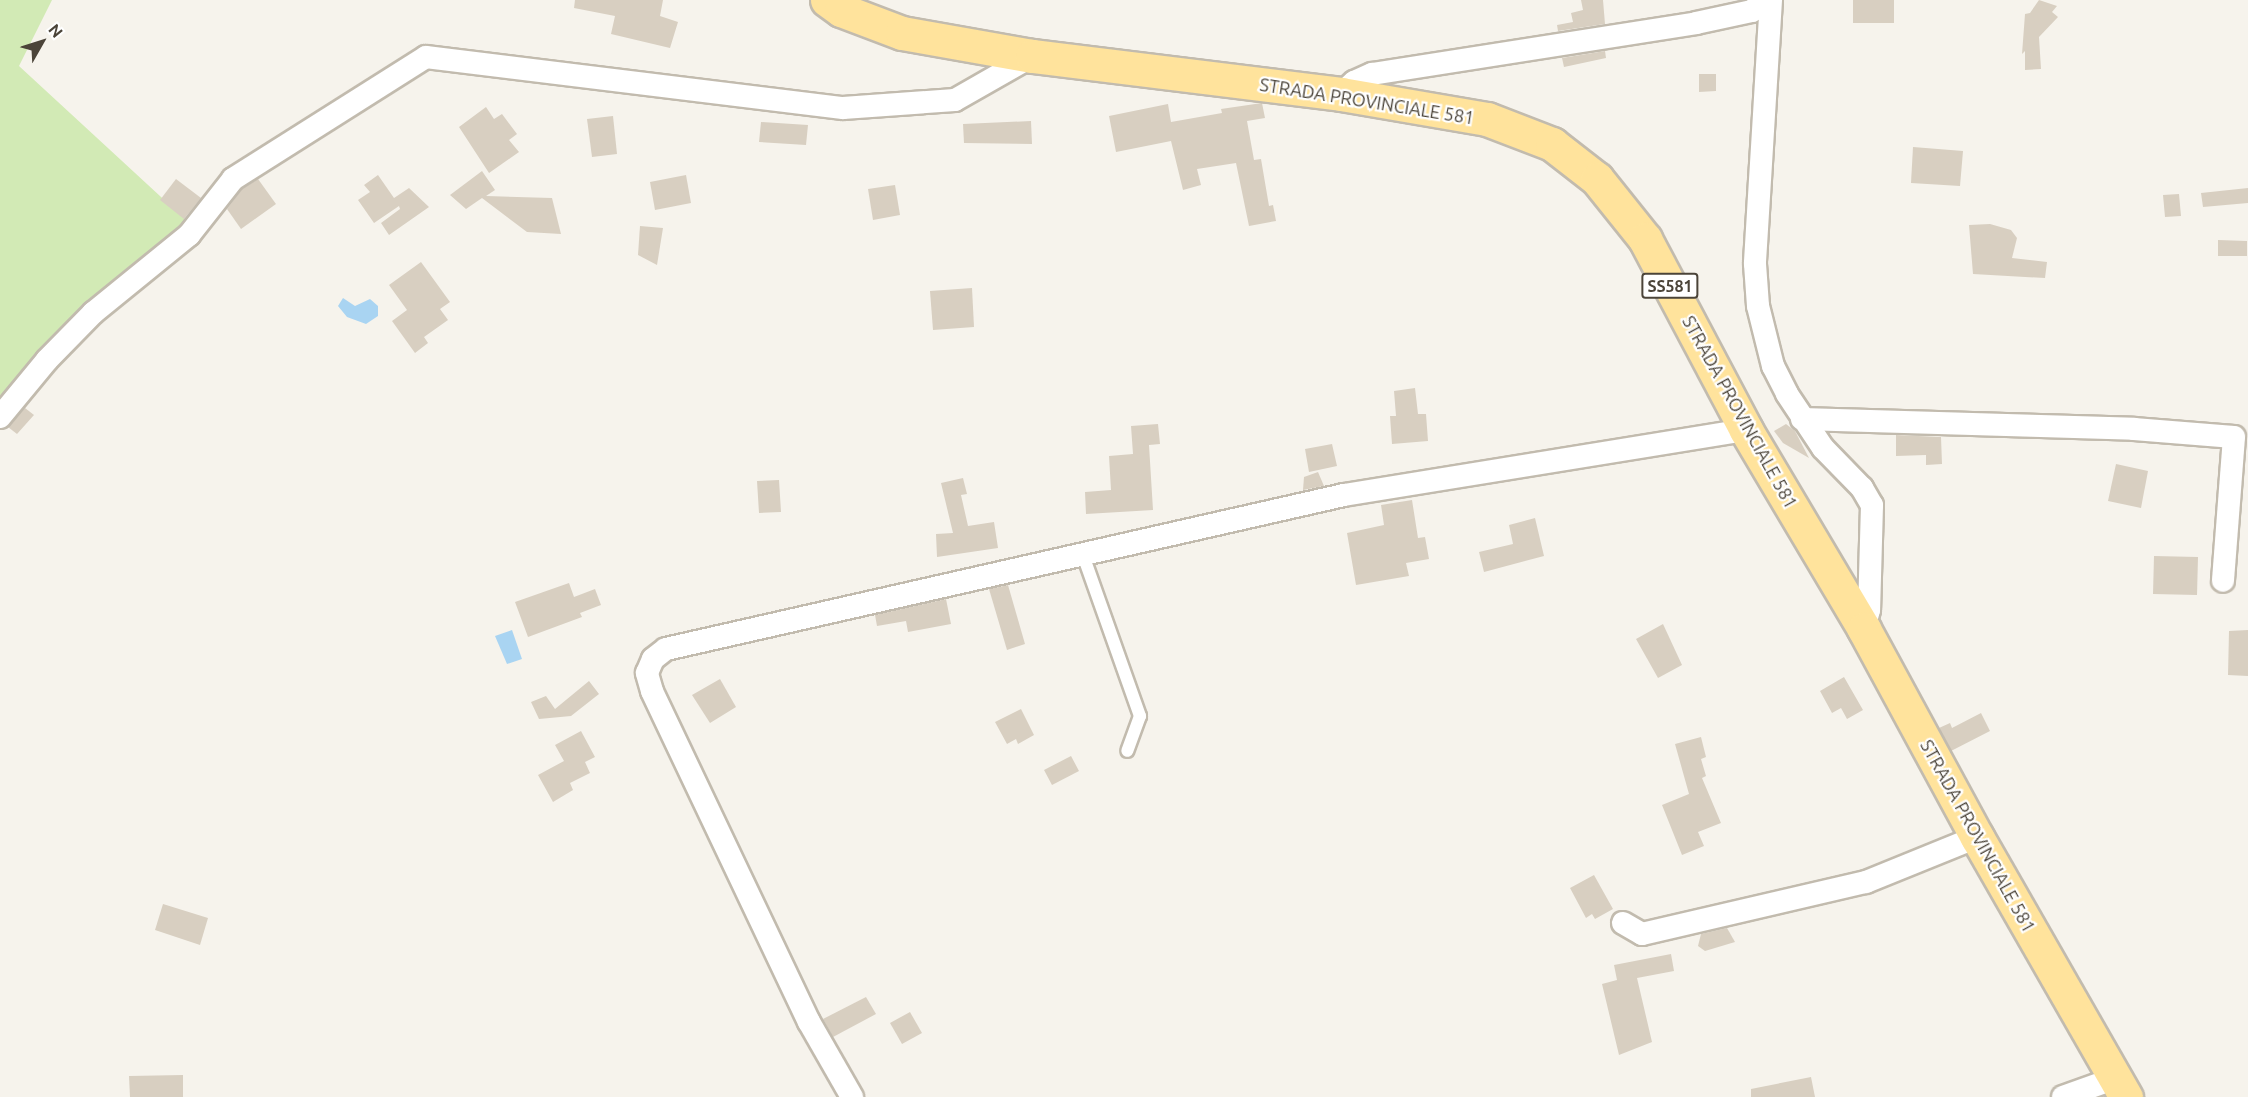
<!DOCTYPE html>
<html>
<head>
<meta charset="utf-8">
<style>
	body { margin:0 }
	#map { position:relative; width:2248px; height:1097px; overflow:hidden; background:#f6f3ec; font-family:Ubuntu,sans-serif }
	div>[style] { position:absolute }
	[style*='--x'] { left:calc(var(--x)*1px); top:calc(var(--y)*1px); width:calc(var(--w)*1px); rotate:calc(var(--a)*1deg) }
	.green>* { inset:0; background:#d2eab5 }
	.water>* { inset:0; background:#a9d4f2 }
	.building>* { inset:0; background:#d8cfc1 }
	.roads { filter:drop-shadow(2px 0 #c2bbae) drop-shadow(-2px 0 #c2bbae) drop-shadow(0 2px #c2bbae) drop-shadow(0 -2px #c2bbae) }
	.service>* { height:12px; margin:-6px; padding:0 6px; transform-origin:6px; border-radius:6px; background:#fff }
	.minor>* { height:22px; margin:-11px; padding:0 11px; transform-origin:11px; border-radius:11px; background:#fff }
	.primary>* { height:33px; margin:-16.5px; padding:0 16.5px; transform-origin:16.5px; border-radius:16.5px; background:#ffe39c }
	span { translate:-50% -50%; white-space:nowrap; text-align:center; line-height:1.15; -webkit-text-stroke:4.5px #fff; paint-order:stroke }
	.shield-label span { padding:2px 4px; background:#fff; border:2px solid; border-radius:4px; -webkit-text-stroke-width:0 }
	.shield-label { font-size:16px; color:#4b4439; font-weight:700 }
	.street-label { font-size:18px; color:#4b4439 }
	.north { position:absolute; left:12px; top:12px; width:60px; height:60px; -webkit-text-stroke:4px #fff; paint-order:stroke; rotate:51deg; font-size:16px; font-weight:700; line-height:24px; text-align:center; color:#4b4439 }
	.north::after { content:''; display:block; margin:auto; width:21px; height:27px; background:#4b4439; clip-path:polygon(50% 0,100% 100%,50% 72%,0 100%) }
</style>
</head>
<body>
<div id="map">
	<div class="green">
		<i style="clip-path:polygon(0 0,52px 0,19px 66px,186px 220px,47px 341px,0 399px)"></i>
	</div>
	<div class="water">
		<i style="clip-path:polygon(343px 298px,355px 306px,370px 299px,378px 306px,378px 316px,366px 324px,347px 317px,338px 306px)"></i>
		<i style="clip-path:polygon(512px 630px,522px 659px,507px 664px,495px 636px)"></i>
	</div>
	<div class="building">
		<i style="clip-path:polygon(575px 0,663px 0,660px 16px,678px 22px,670px 48px,611px 34px,615px 16px,574px 8px)"></i>
		<i style="clip-path:polygon(1581px 0,1603px 0,1605px 24px,1558px 31px,1557px 25px,1573px 22px,1571px 13px,1583px 10px)"></i>
		<i style="clip-path:polygon(1853px 0,1894px 0,1894px 23px,1853px 23px)"></i>
		<i style="clip-path:polygon(2039px 0,2057px 6px,2052px 12px,2058px 17px,2039px 37px,2041px 69px,2025px 70px,2025px 51px,2022px 54px,2025px 14px,2030px 13px)"></i>
		<i style="clip-path:polygon(1605px 51px,1606px 58px,1564px 67px,1562px 58px)"></i>
		<i style="clip-path:polygon(1699px 74px,1716px 74px,1716px 91px,1699px 92px)"></i>
		<i style="clip-path:polygon(1262px 103px,1265px 118px,1247px 121px,1254px 160px,1261px 159px,1269px 206px,1273px 205px,1276px 221px,1249px 226px,1236px 163px,1197px 169px,1201px 185px,1183px 190px,1171px 141px,1116px 152px,1109px 116px,1168px 104px,1171px 122px,1222px 113px,1221px 109px)"></i>
		<i style="clip-path:polygon(486px 107px,494px 119px,502px 114px,517px 134px,509px 140px,519px 152px,489px 173px,459px 127px)"></i>
		<i style="clip-path:polygon(613px 116px,617px 154px,592px 157px,587px 119px)"></i>
		<i style="clip-path:polygon(1031px 121px,1032px 144px,964px 143px,963px 124px)"></i>
		<i style="clip-path:polygon(761px 122px,808px 125px,806px 145px,759px 142px)"></i>
		<i style="clip-path:polygon(1913px 147px,1963px 151px,1960px 186px,1911px 183px)"></i>
		<i style="clip-path:polygon(482px 171px,495px 190px,486px 196px,552px 198px,561px 234px,527px 232px,482px 198px,466px 209px,450px 195px)"></i>
		<i style="clip-path:polygon(378px 175px,394px 198px,409px 188px,429px 207px,389px 235px,381px 223px,400px 209px,399px 206px,374px 223px,358px 200px,370px 192px,364px 185px)"></i>
		<i style="clip-path:polygon(686px 175px,691px 203px,655px 210px,650px 182px)"></i>
		<i style="clip-path:polygon(176px 179px,201px 198px,184px 219px,160px 200px)"></i>
		<i style="clip-path:polygon(258px 179px,276px 204px,241px 229px,227px 209px,242px 189px)"></i>
		<i style="clip-path:polygon(895px 185px,900px 215px,873px 220px,868px 189px)"></i>
		<i style="clip-path:polygon(2248px 188px,2248px 203px,2203px 207px,2201px 193px)"></i>
		<i style="clip-path:polygon(2179px 194px,2181px 216px,2165px 217px,2163px 195px)"></i>
		<i style="clip-path:polygon(1990px 224px,2011px 230px,2017px 238px,2012px 258px,2047px 262px,2045px 278px,1973px 274px,1969px 225px)"></i>
		<i style="clip-path:polygon(640px 226px,663px 228px,657px 265px,638px 255px)"></i>
		<i style="clip-path:polygon(2218px 240px,2247px 241px,2247px 256px,2218px 256px)"></i>
		<i style="clip-path:polygon(421px 262px,450px 302px,440px 309px,448px 320px,424px 337px,428px 343px,415px 353px,392px 321px,407px 310px,389px 285px)"></i>
		<i style="clip-path:polygon(972px 288px,974px 327px,933px 330px,930px 291px)"></i>
		<i style="clip-path:polygon(1415px 388px,1418px 414px,1426px 414px,1428px 441px,1392px 444px,1390px 416px,1396px 416px,1394px 391px)"></i>
		<i style="clip-path:polygon(25px 408px,34px 415px,17px 434px,8px 427px)"></i>
		<i style="clip-path:polygon(1158px 424px,1160px 444px,1149px 445px,1153px 510px,1086px 514px,1085px 492px,1111px 490px,1109px 456px,1133px 454px,1131px 426px)"></i>
		<i style="clip-path:polygon(1786px 424px,1795px 431px,1809px 458px,1783px 443px,1774px 431px)"></i>
		<i style="clip-path:polygon(1896px 435px,1941px 437px,1942px 464px,1926px 465px,1926px 455px,1896px 456px)"></i>
		<i style="clip-path:polygon(1332px 444px,1337px 466px,1309px 472px,1305px 449px)"></i>
		<i style="clip-path:polygon(2116px 464px,2148px 471px,2141px 508px,2108px 501px)"></i>
		<i style="clip-path:polygon(1318px 472px,1324px 486px,1303px 490px,1304px 477px)"></i>
		<i style="clip-path:polygon(963px 478px,967px 494px,961px 495px,968px 526px,994px 522px,998px 548px,937px 557px,936px 534px,953px 533px,941px 483px)"></i>
		<i style="clip-path:polygon(779px 480px,781px 512px,759px 513px,757px 481px)"></i>
		<i style="clip-path:polygon(1412px 500px,1418px 538px,1425px 537px,1429px 559px,1406px 563px,1409px 576px,1356px 585px,1347px 533px,1384px 525px,1381px 505px)"></i>
		<i style="clip-path:polygon(1535px 518px,1544px 556px,1484px 572px,1479px 552px,1513px 544px,1509px 525px)"></i>
		<i style="clip-path:polygon(2154px 556px,2198px 557px,2197px 595px,2153px 594px)"></i>
		<i style="clip-path:polygon(569px 583px,574px 597px,595px 589px,601px 605px,580px 613px,582px 617px,528px 637px,515px 602px)"></i>
		<i style="clip-path:polygon(1008px 585px,1025px 644px,1007px 650px,989px 589px)"></i>
		<i style="clip-path:polygon(946px 599px,951px 624px,908px 632px,906px 621px,877px 626px,875px 615px)"></i>
		<i style="clip-path:polygon(1663px 624px,1682px 665px,1658px 678px,1636px 639px)"></i>
		<i style="clip-path:polygon(2248px 630px,2248px 676px,2228px 675px,2229px 631px)"></i>
		<i style="clip-path:polygon(1844px 677px,1863px 710px,1847px 719px,1841px 708px,1832px 713px,1820px 691px)"></i>
		<i style="clip-path:polygon(720px 679px,736px 707px,710px 723px,692px 695px)"></i>
		<i style="clip-path:polygon(589px 681px,599px 694px,571px 716px,539px 719px,531px 702px,546px 696px,555px 709px)"></i>
		<i style="clip-path:polygon(1021px 709px,1034px 735px,1018px 744px,1016px 739px,1007px 744px,995px 722px)"></i>
		<i style="clip-path:polygon(1981px 713px,1990px 731px,1951px 751px,1939px 728px,1950px 723px,1952px 728px)"></i>
		<i style="clip-path:polygon(581px 731px,595px 757px,585px 762px,590px 773px,570px 783px,573px 790px,553px 802px,538px 775px,564px 761px,555px 745px)"></i>
		<i style="clip-path:polygon(1701px 737px,1706px 757px,1701px 759px,1706px 776px,1702px 778px,1721px 823px,1698px 832px,1704px 846px,1682px 855px,1662px 805px,1689px 794px,1675px 744px)"></i>
		<i style="clip-path:polygon(1071px 756px,1079px 771px,1052px 785px,1044px 770px)"></i>
		<i style="clip-path:polygon(1594px 875px,1613px 909px,1595px 919px,1592px 914px,1586px 918px,1570px 888px)"></i>
		<i style="clip-path:polygon(163px 904px,208px 918px,200px 945px,155px 930px)"></i>
		<i style="clip-path:polygon(1727px 928px,1735px 942px,1705px 951px,1698px 946px,1701px 934px)"></i>
		<i style="clip-path:polygon(1671px 954px,1674px 971px,1637px 978px,1652px 1042px,1619px 1055px,1602px 984px,1617px 980px,1614px 965px)"></i>
		<i style="clip-path:polygon(866px 997px,876px 1014px,833px 1037px,823px 1019px)"></i>
		<i style="clip-path:polygon(910px 1012px,922px 1033px,902px 1044px,890px 1023px)"></i>
		<i style="clip-path:polygon(183px 1075px,183px 1097px,130px 1097px,129px 1076px)"></i>
		<i style="clip-path:polygon(1811px 1077px,1815px 1097px,1751px 1097px,1751px 1089px)"></i>
	</div>
	<div class="roads">
		<div class="service">
			<i style="--x:1083;--y:555;--w:171;--a:70.5"></i>
			<i style="--x:1140;--y:716;--w:37;--a:110"></i>
		</div>
		<div class="minor">
			<i style="--x:1771;--y:0;--w:264;--a:93.5"></i>
			<i style="--x:1755;--y:264;--w:42;--a:85.9"></i>
			<i style="--x:1758;--y:306;--w:62;--a:76"></i>
			<i style="--x:1773;--y:366;--w:31;--a:63"></i>
			<i style="--x:1787;--y:394;--w:65;--a:56.3"></i>
			<i style="--x:1823;--y:448;--w:56;--a:45.7"></i>
			<i style="--x:1862;--y:488;--w:20;--a:60"></i>
			<i style="--x:1872;--y:505;--w:105;--a:91.6"></i>
			<i style="--x:1869;--y:610;--w:20;--a:105"></i>
			<i style="--x:1341;--y:94;--w:18;--a:-43"></i>
			<i style="--x:1354;--y:82;--w:20;--a:-24"></i>
			<i style="--x:1372;--y:74;--w:328;--a:-8.9"></i>
			<i style="--x:1696;--y:23;--w:57;--a:-12.1"></i>
			<i style="--x:1752;--y:11;--w:17;--a:-40"></i>
			<i style="--x:0;--y:417;--w:74;--a:-50.5"></i>
			<i style="--x:47;--y:360;--w:66;--a:-45.6"></i>
			<i style="--x:93;--y:313;--w:124;--a:-39.1"></i>
			<i style="--x:189;--y:235;--w:71;--a:-51.8"></i>
			<i style="--x:233;--y:179;--w:228;--a:-32.3"></i>
			<i style="--x:426;--y:57;--w:420;--a:7"></i>
			<i style="--x:843;--y:108;--w:112;--a:-4.1"></i>
			<i style="--x:955;--y:100;--w:89;--a:-29.7"></i>
			<i style="--x:1802;--y:419;--w:332;--a:1.7"></i>
			<i style="--x:2134;--y:429;--w:100;--a:4.6"></i>
			<i style="--x:2234;--y:437;--w:144;--a:94.4"></i>
			<i style="--x:1623;--y:923;--w:22;--a:30"></i>
			<i style="--x:1642;--y:934;--w:230;--a:-13.1"></i>
			<i style="--x:1866;--y:882;--w:120;--a:-22.1"></i>
			<i style="--x:852;--y:1097;--w:86;--a:-119.8"></i>
			<i style="--x:809;--y:1022;--w:366;--a:-115.4"></i>
			<i style="--x:652;--y:691;--w:19;--a:-106"></i>
			<i style="--x:647;--y:673;--w:15;--a:-67"></i>
			<i style="--x:653;--y:659;--w:16;--a:-38"></i>
			<i style="--x:666;--y:649;--w:695;--a:-12.8"></i>
			<i style="--x:1344;--y:495;--w:407;--a:-9.2"></i>
			<i style="--x:2063;--y:1097;--w:56;--a:-19.7"></i>
		</div>
		<div class="primary">
			<i style="--x:827;--y:0;--w:17;--a:36"></i>
			<i style="--x:841;--y:10;--w:65;--a:20.7"></i>
			<i style="--x:902;--y:33;--w:132;--a:10"></i>
			<i style="--x:1032;--y:56;--w:311;--a:7"></i>
			<i style="--x:1341;--y:94;--w:148;--a:9.7"></i>
			<i style="--x:1487;--y:119;--w:70;--a:21"></i>
			<i style="--x:1552;--y:144;--w:57;--a:37.9"></i>
			<i style="--x:1597;--y:179;--w:77;--a:51.3"></i>
			<i style="--x:1645;--y:239;--w:216;--a:62.1"></i>
			<i style="--x:1746;--y:430;--w:231;--a:59.3"></i>
			<i style="--x:1864;--y:629;--w:237;--a:61.5"></i>
			<i style="--x:1977;--y:837;--w:300;--a:60.2"></i>
		</div>
	</div>
	<div class="shield-label">
		<span style="left:1670px;top:286px">SS581</span>
	</div>
	<div class="street-label">
		<span style="left:1367px;top:101px;rotate:9deg">STRADA PROVINCIALE 581</span>
		<span style="left:1740px;top:412px;rotate:61deg">STRADA PROVINCIALE 581</span>
		<span style="left:1978px;top:836px;rotate:61deg">STRADA PROVINCIALE 581</span>
	</div>
	<div class="north">N</div>
</div>
</body>
</html>
